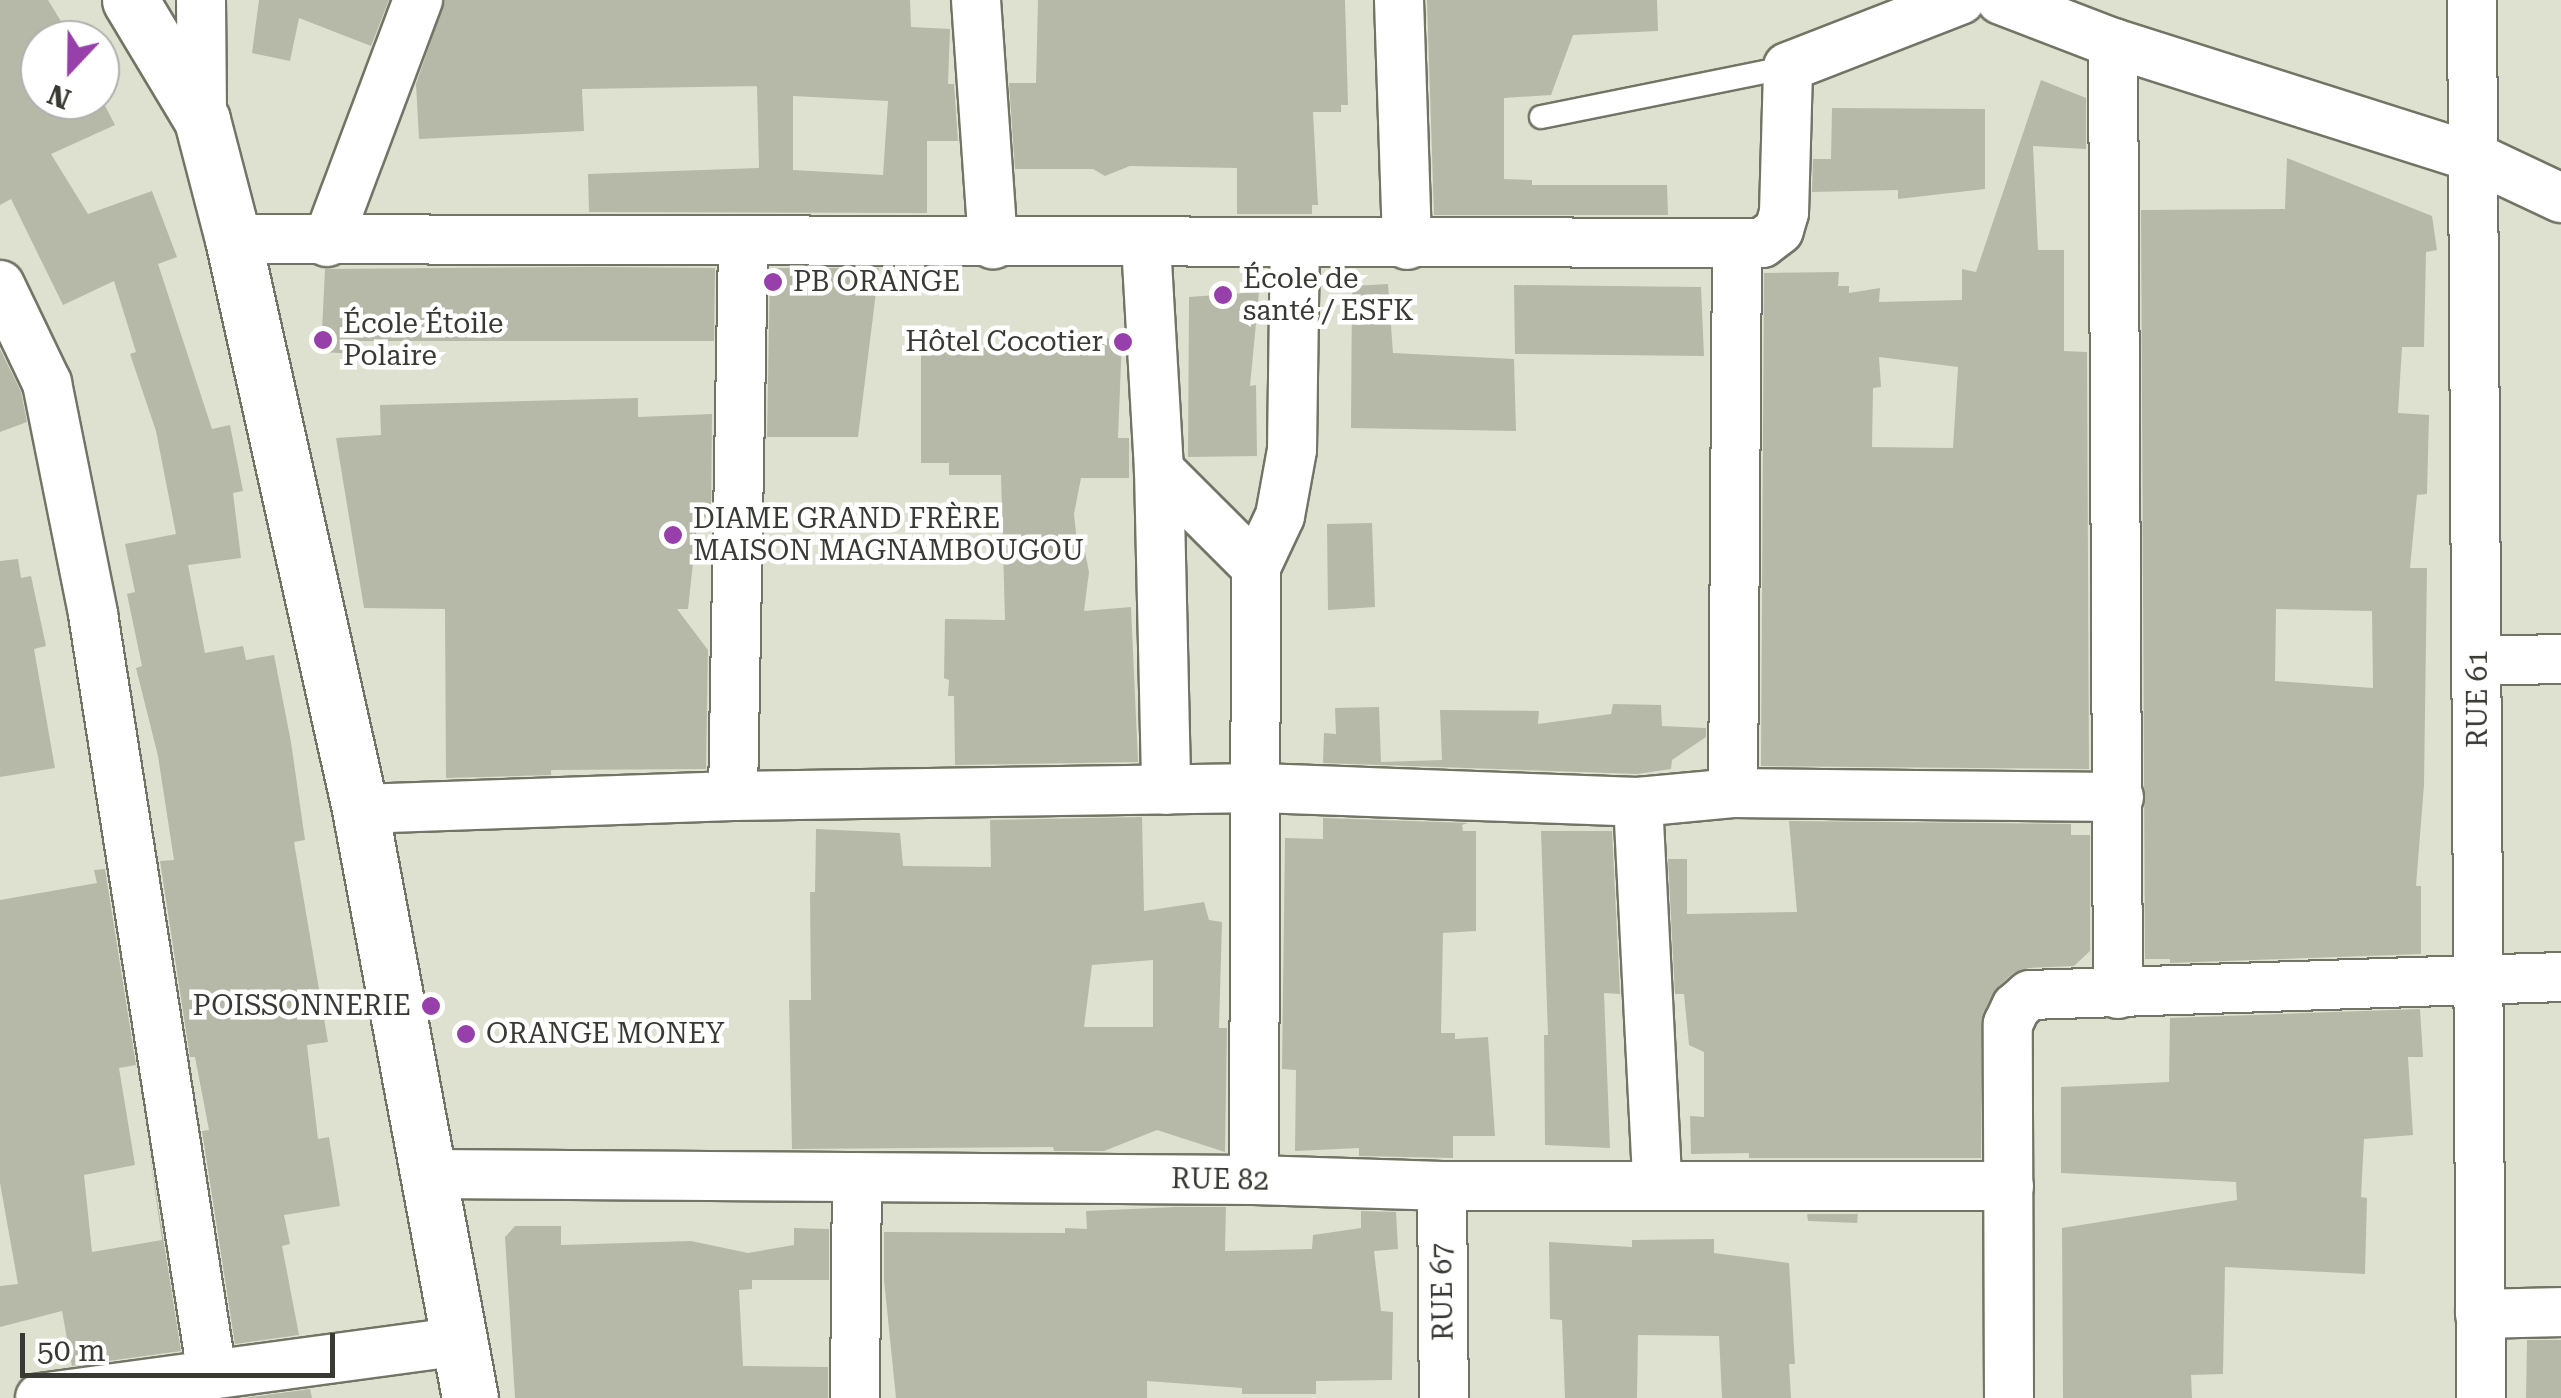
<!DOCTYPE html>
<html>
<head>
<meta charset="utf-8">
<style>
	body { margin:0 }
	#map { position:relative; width:2561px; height:1398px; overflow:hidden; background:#dee1d0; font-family:"Roboto Serif",serif }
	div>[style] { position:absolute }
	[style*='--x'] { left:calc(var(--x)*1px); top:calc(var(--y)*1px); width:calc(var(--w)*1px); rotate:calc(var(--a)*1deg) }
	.building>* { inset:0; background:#b6b9a8 }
	.roads { filter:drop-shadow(2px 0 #727565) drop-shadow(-2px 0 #727565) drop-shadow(0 2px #727565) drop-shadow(0 -2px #727565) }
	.service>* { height:22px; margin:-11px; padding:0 11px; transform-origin:11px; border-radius:11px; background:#fff }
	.minor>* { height:48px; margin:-24px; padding:0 24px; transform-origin:24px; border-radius:24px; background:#fff }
	.tertiary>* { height:55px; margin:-27.5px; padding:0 27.5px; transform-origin:27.5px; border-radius:27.5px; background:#fff }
	.dots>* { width:28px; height:28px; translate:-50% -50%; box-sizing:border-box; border:5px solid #fff; border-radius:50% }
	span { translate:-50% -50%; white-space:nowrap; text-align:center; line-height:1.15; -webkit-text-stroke:9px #fff; paint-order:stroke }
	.poi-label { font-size:28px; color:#393a33 }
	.left { translate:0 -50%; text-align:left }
	.right { translate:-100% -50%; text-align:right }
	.street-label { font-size:28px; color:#393a33 }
	.north { position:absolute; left:20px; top:20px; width:100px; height:100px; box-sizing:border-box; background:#fff; border:2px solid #b0b0ad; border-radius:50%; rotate:202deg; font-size:28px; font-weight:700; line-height:40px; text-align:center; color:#393a33 }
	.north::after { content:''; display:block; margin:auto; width:35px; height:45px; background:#9740ac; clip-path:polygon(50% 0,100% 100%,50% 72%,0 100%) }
	.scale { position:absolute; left:20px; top:1333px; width:315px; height:45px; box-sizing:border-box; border:5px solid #393a33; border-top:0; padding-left:12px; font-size:30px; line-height:35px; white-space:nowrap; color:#393a33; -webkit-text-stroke:8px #fff; paint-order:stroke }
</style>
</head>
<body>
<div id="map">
	<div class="building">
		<i style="clip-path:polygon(0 0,48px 0,70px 36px,72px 40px,40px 40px,40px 100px,100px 100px,100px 96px,115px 125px,51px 154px,88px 214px,152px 191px,177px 257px,158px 264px,212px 429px,230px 425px,243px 491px,233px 493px,241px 558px,188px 565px,205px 653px,243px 646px,246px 660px,274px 655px,291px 742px,305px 840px,294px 842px,328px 1042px,307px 1045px,318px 1139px,329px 1137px,340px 1206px,284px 1215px,290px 1244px,282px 1246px,299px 1335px,235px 1344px,202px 1131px,209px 1130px,195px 1057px,190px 1057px,160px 861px,174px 860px,158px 756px,136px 668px,142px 666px,127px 594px,135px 592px,125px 544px,176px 534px,156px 431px,130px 354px,136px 352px,114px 281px,63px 305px,11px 199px,0 205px)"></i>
		<i style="clip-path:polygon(259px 0,389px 0,371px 46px,299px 18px,290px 61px,252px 53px)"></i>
		<i style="clip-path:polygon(evenodd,445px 0,910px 0,911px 27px,950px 29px,948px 84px,954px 84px,958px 141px,927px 141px,927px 213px,589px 212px,588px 174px,759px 168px,757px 86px,582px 89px,584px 131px,419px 139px,416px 84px,445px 0,793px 96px,888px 101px,883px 175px,793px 170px,793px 96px)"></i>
		<i style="clip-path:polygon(1038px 0,1345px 0,1348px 105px,1341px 105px,1341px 112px,1313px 112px,1318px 205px,1312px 205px,1312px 214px,1237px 214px,1237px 168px,1130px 166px,1105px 176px,1093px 169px,1015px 169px,1009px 83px,1036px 83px)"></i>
		<i style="clip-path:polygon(1427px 0,1657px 0,1658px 31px,1573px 35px,1551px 95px,1504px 98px,1504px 179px,1532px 180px,1532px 185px,1667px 185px,1668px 215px,1434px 215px)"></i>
		<i style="clip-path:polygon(evenodd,2041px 80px,2086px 98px,2086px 149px,2033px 146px,2038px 250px,2064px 250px,2064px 351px,2087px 352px,2089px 769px,1761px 766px,1764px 273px,1839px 272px,1838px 286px,1849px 286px,1849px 293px,1880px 288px,1879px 302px,1962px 300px,1962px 269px,1976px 272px,2041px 80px,1879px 357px,1958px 367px,1953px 448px,1872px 447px,1873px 388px,1881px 387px,1879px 357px)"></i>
		<i style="clip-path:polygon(1832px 108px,1985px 109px,1985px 189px,1898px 199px,1898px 190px,1812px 192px,1813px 159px,1831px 159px)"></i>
		<i style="clip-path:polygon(evenodd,2287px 158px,2432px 216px,2437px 250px,2426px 252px,2424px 347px,2402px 347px,2398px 413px,2429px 415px,2427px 494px,2417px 495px,2410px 568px,2427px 568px,2424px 785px,2416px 886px,2421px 886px,2421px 954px,2170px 963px,2170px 959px,2145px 959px,2141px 210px,2285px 209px,2287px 158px,2276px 609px,2372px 611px,2373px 688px,2275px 681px,2276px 609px)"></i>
		<i style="clip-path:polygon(590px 267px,715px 268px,714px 341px,358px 341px,358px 354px,321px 352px,325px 269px)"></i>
		<i style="clip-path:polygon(770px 268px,879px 268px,858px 437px,767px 437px)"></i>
		<i style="clip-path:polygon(1388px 284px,1393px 353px,1514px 359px,1516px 431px,1351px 428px,1352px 286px)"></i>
		<i style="clip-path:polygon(1514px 285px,1701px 287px,1704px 356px,1515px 354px)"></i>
		<i style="clip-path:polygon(1259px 292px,1250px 386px,1256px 385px,1257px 456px,1188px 457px,1189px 297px)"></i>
		<i style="clip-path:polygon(1077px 337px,1122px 339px,1118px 438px,1129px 438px,1129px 478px,1081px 478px,1074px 514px,1078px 552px,1085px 552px,1089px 572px,1084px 611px,1131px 607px,1138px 762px,955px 765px,954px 696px,948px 696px,949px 680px,944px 678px,945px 619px,1005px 620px,1001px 475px,949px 475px,949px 463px,921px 463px,921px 350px,1020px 346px,1019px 339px)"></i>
		<i style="clip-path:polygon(0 349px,21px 392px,27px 422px,0 432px)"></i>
		<i style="clip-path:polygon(638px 398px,638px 417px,712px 414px,711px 518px,698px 517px,688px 609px,677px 609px,708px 650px,706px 769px,551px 770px,551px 775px,446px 778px,445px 609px,364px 608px,336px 438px,381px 435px,380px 405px)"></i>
		<i style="clip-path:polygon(1372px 523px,1375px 607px,1328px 610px,1327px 524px)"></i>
		<i style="clip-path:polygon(18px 559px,21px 578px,31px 576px,46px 646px,34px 649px,55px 768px,0 777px,0 561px)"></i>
		<i style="clip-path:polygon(1613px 704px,1661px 705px,1662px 726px,1706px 728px,1706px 737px,1672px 760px,1671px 769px,1637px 774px,1323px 763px,1324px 733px,1336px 734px,1335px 708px,1379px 707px,1381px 762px,1442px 760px,1440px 710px,1539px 711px,1538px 724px,1611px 714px)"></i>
		<i style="clip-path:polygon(evenodd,1142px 817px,1144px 911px,1204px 902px,1209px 920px,1222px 922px,1219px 1028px,1227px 1028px,1225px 1152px,1157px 1130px,1104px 1151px,1054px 1151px,1053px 1147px,792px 1149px,789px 1000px,811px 1000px,810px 892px,815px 892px,816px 829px,900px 833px,903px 866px,991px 867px,990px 820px,1142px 817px,1153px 960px,1153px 1027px,1084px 1027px,1092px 965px,1153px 960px)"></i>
		<i style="clip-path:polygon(1323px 818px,1468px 823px,1462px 825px,1463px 831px,1476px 831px,1476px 931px,1443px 933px,1441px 1033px,1455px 1033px,1455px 1039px,1488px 1037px,1495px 1136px,1453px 1136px,1453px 1158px,1359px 1156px,1359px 1148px,1295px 1151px,1296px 1070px,1282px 1069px,1285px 838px,1323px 839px)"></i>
		<i style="clip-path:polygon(1789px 821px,2071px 824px,2071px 835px,2090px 835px,2090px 951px,2074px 966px,2029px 968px,2013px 973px,1998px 987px,1983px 1013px,1981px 1158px,1749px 1158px,1749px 1153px,1691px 1154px,1690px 1116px,1704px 1117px,1704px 1052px,1689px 1045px,1684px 994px,1675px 994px,1668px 859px,1687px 859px,1687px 914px,1797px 912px)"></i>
		<i style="clip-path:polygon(1541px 831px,1612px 831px,1620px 994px,1604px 993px,1610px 1148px,1545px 1145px,1544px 1035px,1548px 1035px)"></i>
		<i style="clip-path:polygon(105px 869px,136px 1065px,119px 1068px,135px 1165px,84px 1175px,92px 1252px,162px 1240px,148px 1142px,181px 1351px,72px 1366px,62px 1311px,0 1327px,0 1286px,18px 1284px,0 1183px,0 900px,97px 883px,94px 870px)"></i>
		<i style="clip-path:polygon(2420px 1009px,2423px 1057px,2408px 1057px,2413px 1135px,2364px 1139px,2361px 1197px,2367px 1198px,2365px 1274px,2225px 1267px,2223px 1374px,2191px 1375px,2192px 1398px,2063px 1398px,2062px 1228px,2237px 1200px,2236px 1182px,2061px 1173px,2061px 1087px,2169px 1082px,2170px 1018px)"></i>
		<i style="clip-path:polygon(1176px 1207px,1226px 1207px,1225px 1251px,1312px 1249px,1313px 1235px,1361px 1228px,1361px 1211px,1396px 1212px,1398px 1249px,1374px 1251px,1381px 1311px,1393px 1312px,1392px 1380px,1316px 1381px,1316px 1394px,1242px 1394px,1242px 1388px,1147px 1381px,1147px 1398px,896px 1398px,884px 1280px,884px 1232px,1065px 1233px,1065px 1228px,1087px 1229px,1086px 1211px)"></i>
		<i style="clip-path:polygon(1807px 1214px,1858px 1214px,1857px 1223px,1808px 1221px)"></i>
		<i style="clip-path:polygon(515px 1226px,561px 1226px,561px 1245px,691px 1241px,748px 1253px,794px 1245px,794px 1228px,829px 1229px,829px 1280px,752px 1280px,752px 1289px,739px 1290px,743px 1366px,828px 1367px,828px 1398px,515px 1398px,505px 1237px)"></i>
		<i style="clip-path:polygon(1714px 1239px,1714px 1253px,1789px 1263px,1795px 1364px,1789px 1364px,1791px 1398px,1722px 1398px,1719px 1336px,1638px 1335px,1637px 1398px,1565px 1398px,1562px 1320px,1550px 1319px,1549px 1242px,1632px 1247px,1632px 1240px)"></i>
		<i style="clip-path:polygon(2527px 1340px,2561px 1340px,2561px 1398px,2526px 1398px)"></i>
		<i style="clip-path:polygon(310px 1389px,312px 1398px,244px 1398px)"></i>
	</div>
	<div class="roads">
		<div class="service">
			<i style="--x:1541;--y:117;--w:252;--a:-11.4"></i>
		</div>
		<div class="minor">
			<i style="--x:201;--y:0;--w:120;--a:89.5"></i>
			<i style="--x:976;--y:0;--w:245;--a:86"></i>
			<i style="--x:1399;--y:0;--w:245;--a:88.1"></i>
			<i style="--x:2001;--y:0;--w:120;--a:21"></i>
			<i style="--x:2113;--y:43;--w:381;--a:17.6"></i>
			<i style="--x:2476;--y:158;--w:94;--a:25.2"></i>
			<i style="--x:2472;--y:0;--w:1398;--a:89.63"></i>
			<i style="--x:2113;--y:43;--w:951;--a:89.7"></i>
			<i style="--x:233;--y:239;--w:1529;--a:0.15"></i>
			<i style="--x:1762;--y:243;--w:21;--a:-37"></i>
			<i style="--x:1779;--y:230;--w:18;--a:-74"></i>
			<i style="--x:1784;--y:213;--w:146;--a:-88.4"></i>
			<i style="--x:1788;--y:67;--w:185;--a:-21.3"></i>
			<i style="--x:327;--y:242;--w:259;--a:-69.4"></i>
			<i style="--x:1146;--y:244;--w:226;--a:86.7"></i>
			<i style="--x:1159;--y:470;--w:137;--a:45"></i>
			<i style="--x:0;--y:285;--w:109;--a:64.4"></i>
			<i style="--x:47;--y:383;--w:236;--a:78.7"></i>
			<i style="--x:93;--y:614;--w:769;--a:81.1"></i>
			<i style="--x:1159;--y:470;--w:320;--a:88.7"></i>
			<i style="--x:2477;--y:661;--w:84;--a:-1.4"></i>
			<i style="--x:1733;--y:793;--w:547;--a:-89.58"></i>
			<i style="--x:733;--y:796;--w:553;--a:-88.96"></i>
			<i style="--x:1638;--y:802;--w:381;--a:87.1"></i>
			<i style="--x:360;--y:809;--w:373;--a:-2"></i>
			<i style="--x:733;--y:796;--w:526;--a:-0.87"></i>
			<i style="--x:1259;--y:788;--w:379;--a:2.1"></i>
			<i style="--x:1638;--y:802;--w:95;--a:-5.4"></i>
			<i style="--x:1733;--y:793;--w:386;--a:0.6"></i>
			<i style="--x:431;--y:1174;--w:823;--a:0.42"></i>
			<i style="--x:1254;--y:1180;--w:188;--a:1.8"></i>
			<i style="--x:1442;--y:1186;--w:567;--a:0"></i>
			<i style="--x:1254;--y:1180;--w:613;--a:-89.81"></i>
			<i style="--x:1256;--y:567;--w:56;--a:-64.8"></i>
			<i style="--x:1280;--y:516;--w:67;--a:-79.7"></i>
			<i style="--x:1292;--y:450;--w:205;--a:-89.2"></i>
			<i style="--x:1442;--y:1186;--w:212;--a:89.5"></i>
			<i style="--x:2480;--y:1314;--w:81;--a:-1.4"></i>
			<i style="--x:40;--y:1398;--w:424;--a:-7.7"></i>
			<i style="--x:855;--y:1398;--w:221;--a:-89.5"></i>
			<i style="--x:2009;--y:1398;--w:374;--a:-90.2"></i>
			<i style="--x:2008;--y:1024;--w:19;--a:-65"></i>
			<i style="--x:2016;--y:1007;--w:18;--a:-41"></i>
			<i style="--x:2030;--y:995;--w:531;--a:-1.94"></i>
		</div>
		<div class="tertiary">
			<i style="--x:130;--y:0;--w:140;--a:59"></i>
			<i style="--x:202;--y:120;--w:123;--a:75.4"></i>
			<i style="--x:233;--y:239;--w:584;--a:77.44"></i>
			<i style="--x:360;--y:809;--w:599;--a:79.42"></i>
		</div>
	</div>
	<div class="dots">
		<i style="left:773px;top:282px;background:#9740ac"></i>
		<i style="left:1223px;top:295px;background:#9740ac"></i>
		<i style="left:323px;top:340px;background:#9740ac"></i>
		<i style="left:1123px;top:342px;background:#9740ac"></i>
		<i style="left:673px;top:535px;background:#9740ac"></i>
		<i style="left:431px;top:1006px;background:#9740ac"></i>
		<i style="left:466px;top:1034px;background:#9740ac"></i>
	</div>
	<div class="poi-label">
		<span class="left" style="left:1243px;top:295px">École de<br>santé / ESFK</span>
		<span class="left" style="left:793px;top:282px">PB ORANGE</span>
		<span class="left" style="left:343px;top:340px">École Étoile<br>Polaire</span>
		<span class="right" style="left:1103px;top:342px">Hôtel Cocotier</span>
		<span class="left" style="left:693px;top:535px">DIAME GRAND FRÈRE<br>MAISON MAGNAMBOUGOU</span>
		<span class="right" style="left:411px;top:1006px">POISSONNERIE</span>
		<span class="left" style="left:486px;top:1034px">ORANGE MONEY</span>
	</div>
	<div class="street-label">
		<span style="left:2478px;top:699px;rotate:-90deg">RUE 61</span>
		<span style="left:1220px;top:1180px;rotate:1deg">RUE 82</span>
		<span style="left:1443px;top:1292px;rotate:-91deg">RUE 67</span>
	</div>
	<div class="north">N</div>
	<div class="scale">50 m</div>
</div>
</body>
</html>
